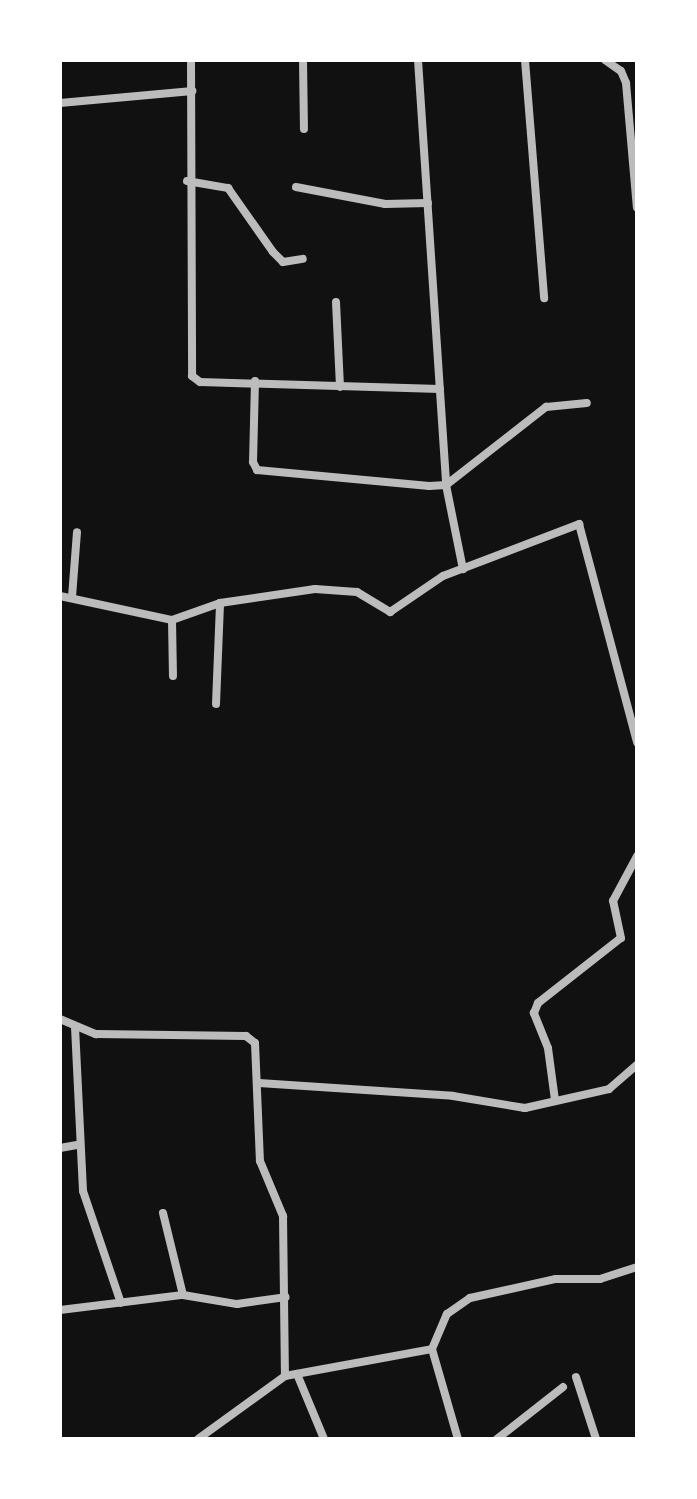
<!DOCTYPE html>
<html>
<head>
<meta charset="utf-8">
<style>
	body { margin:0 }
	#map { position:relative; width:697px; height:1499px; overflow:hidden; background:#111; font-family:Roboto,sans-serif }
	div>[style] { position:absolute }
	[style*='--x'] { left:calc(var(--x)*1px); top:calc(var(--y)*1px); width:calc(var(--w)*1px); rotate:calc(var(--a)*1deg) }
	.minor>* { height:8px; margin:-4px; padding:0 4px; transform-origin:4px; border-radius:4px; background:#bcbcbc }
	span { translate:-50% -50%; white-space:nowrap; text-align:center; line-height:1.15; -webkit-text-stroke:6px #fff; paint-order:stroke }
	.frame { position:absolute; inset:0; border:62px solid #fff; pointer-events:none }
</style>
</head>
<body>
<div id="map">
	<div class="minor">
		<i style="--x:191;--y:60;--w:316;--a:89.8"></i>
		<i style="--x:192;--y:376;--w:10;--a:37"></i>
		<i style="--x:200;--y:382;--w:240;--a:1.7"></i>
		<i style="--x:303;--y:60;--w:69;--a:89.2"></i>
		<i style="--x:418;--y:60;--w:426;--a:86.2"></i>
		<i style="--x:446;--y:485;--w:86;--a:78.6"></i>
		<i style="--x:525;--y:60;--w:239;--a:85.4"></i>
		<i style="--x:605;--y:60;--w:19;--a:35"></i>
		<i style="--x:621;--y:71;--w:13;--a:67"></i>
		<i style="--x:626;--y:83;--w:125;--a:85"></i>
		<i style="--x:60;--y:103;--w:133;--a:-5.2"></i>
		<i style="--x:187;--y:181;--w:42;--a:9.7"></i>
		<i style="--x:228;--y:188;--w:78;--a:54.9"></i>
		<i style="--x:273;--y:252;--w:14;--a:45"></i>
		<i style="--x:283;--y:262;--w:20;--a:-9"></i>
		<i style="--x:296;--y:187;--w:91;--a:10.8"></i>
		<i style="--x:385;--y:204;--w:43;--a:-1.3"></i>
		<i style="--x:336;--y:302;--w:85;--a:87.3"></i>
		<i style="--x:255;--y:381;--w:81;--a:91.4"></i>
		<i style="--x:253;--y:462;--w:9;--a:63"></i>
		<i style="--x:257;--y:470;--w:173;--a:5.3"></i>
		<i style="--x:429;--y:486;--w:17;--a:-3"></i>
		<i style="--x:446;--y:485;--w:127;--a:-38"></i>
		<i style="--x:546;--y:407;--w:41;--a:-5.6"></i>
		<i style="--x:60;--y:596;--w:115;--a:12.1"></i>
		<i style="--x:72;--y:597;--w:65;--a:-85.6"></i>
		<i style="--x:172;--y:620;--w:51;--a:-19.5"></i>
		<i style="--x:220;--y:603;--w:96;--a:-8.4"></i>
		<i style="--x:315;--y:589;--w:42;--a:4.1"></i>
		<i style="--x:357;--y:592;--w:39;--a:31"></i>
		<i style="--x:390;--y:612;--w:64;--a:-34.2"></i>
		<i style="--x:443;--y:576;--w:146;--a:-20.9"></i>
		<i style="--x:579;--y:524;--w:226;--a:75.1"></i>
		<i style="--x:172;--y:620;--w:56;--a:89"></i>
		<i style="--x:216;--y:704;--w:101;--a:-87.7"></i>
		<i style="--x:60;--y:1019;--w:39;--a:23"></i>
		<i style="--x:96;--y:1034;--w:150;--a:0.8"></i>
		<i style="--x:246;--y:1036;--w:11;--a:38"></i>
		<i style="--x:255;--y:1043;--w:118;--a:87.6"></i>
		<i style="--x:260;--y:1161;--w:60;--a:67.3"></i>
		<i style="--x:283;--y:1216;--w:160;--a:89.3"></i>
		<i style="--x:75;--y:1027;--w:164;--a:87.2"></i>
		<i style="--x:83;--y:1191;--w:118;--a:71.3"></i>
		<i style="--x:259;--y:1083;--w:194;--a:3.8"></i>
		<i style="--x:453;--y:1096;--w:73;--a:9.5"></i>
		<i style="--x:525;--y:1108;--w:86;--a:-12.7"></i>
		<i style="--x:609;--y:1089;--w:37;--a:-41"></i>
		<i style="--x:555;--y:1100;--w:52;--a:-97.7"></i>
		<i style="--x:548;--y:1048;--w:38;--a:-112"></i>
		<i style="--x:534;--y:1013;--w:11;--a:-68"></i>
		<i style="--x:538;--y:1003;--w:105;--a:-38.1"></i>
		<i style="--x:621;--y:938;--w:38;--a:-102"></i>
		<i style="--x:613;--y:901;--w:51;--a:-61.9"></i>
		<i style="--x:60;--y:1148;--w:17;--a:-10"></i>
		<i style="--x:163;--y:1213;--w:84;--a:76.3"></i>
		<i style="--x:60;--y:1310;--w:124;--a:-7"></i>
		<i style="--x:183;--y:1295;--w:55;--a:9.5"></i>
		<i style="--x:237;--y:1304;--w:49;--a:-8.1"></i>
		<i style="--x:432;--y:1349;--w:94;--a:73.9"></i>
		<i style="--x:297;--y:1374;--w:70;--a:67.4"></i>
		<i style="--x:576;--y:1377;--w:65;--a:72.1"></i>
		<i style="--x:198;--y:1439;--w:107;--a:-35.9"></i>
		<i style="--x:285;--y:1376;--w:149;--a:-10.4"></i>
		<i style="--x:432;--y:1349;--w:38;--a:-67"></i>
		<i style="--x:447;--y:1314;--w:28;--a:-35"></i>
		<i style="--x:470;--y:1298;--w:88;--a:-12.5"></i>
		<i style="--x:556;--y:1279;--w:44;--a:0"></i>
		<i style="--x:600;--y:1279;--w:39;--a:-18"></i>
		<i style="--x:497;--y:1439;--w:84;--a:-38.2"></i>
	</div>
	<div class="frame"></div>
</div>
</body>
</html>
